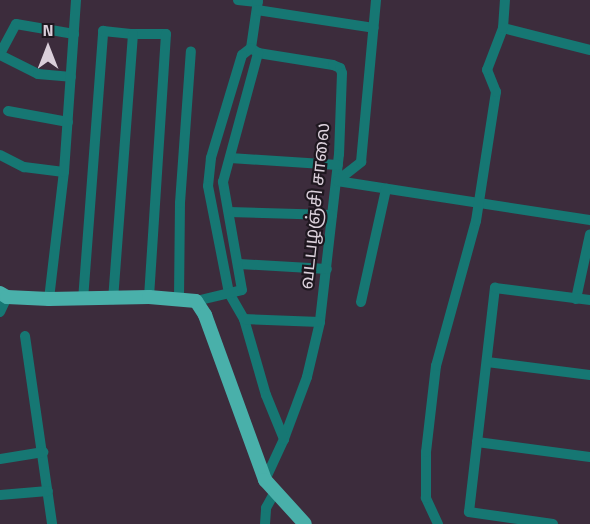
<!DOCTYPE html>
<html>
<head>
<meta charset="utf-8">
<style>
	body { margin:0 }
	#map { position:relative; width:590px; height:524px; overflow:hidden; background:#3c2c3c; font-family:"Titillium Web","Noto Sans Tamil",sans-serif }
	div>[style] { position:absolute }
	[style*='--x'] { left:calc(var(--x)*1px); top:calc(var(--y)*1px); width:calc(var(--w)*1px); rotate:calc(var(--a)*1deg) }
	.minor>* { height:10px; margin:-5px; padding:0 5px; transform-origin:5px; border-radius:5px; background:#167773 }
	.major>* { height:14px; margin:-7px; padding:0 7px; transform-origin:7px; border-radius:7px; background:#49b0aa }
	span { translate:-50% -50%; white-space:nowrap; text-align:center; line-height:1.15; -webkit-text-stroke:4.5px #1e171f; paint-order:stroke }
	.street-label { font-size:18px; color:#dacfda }
	.north { position:absolute; left:18px; top:18px; width:60px; height:60px; -webkit-text-stroke:4px #1e171f; paint-order:stroke; rotate:0deg; font-size:16px; font-weight:700; line-height:24px; text-align:center; color:#dacfda }
	.north::after { content:''; display:block; margin:auto; width:21px; height:27px; background:#dacfda; clip-path:polygon(50% 0,100% 100%,50% 72%,0 100%) }
</style>
</head>
<body>
<div id="map">
	<div class="minor">
		<i style="--x:238;--y:0;--w:20;--a:6"></i>
		<i style="--x:258;--y:0;--w:49;--a:98.3"></i>
		<i style="--x:251;--y:48;--w:9;--a:36"></i>
		<i style="--x:258;--y:53;--w:76;--a:9.1"></i>
		<i style="--x:333;--y:65;--w:8;--a:23"></i>
		<i style="--x:340;--y:68;--w:5;--a:68"></i>
		<i style="--x:342;--y:73;--w:81;--a:92.1"></i>
		<i style="--x:339;--y:154;--w:169;--a:96.5"></i>
		<i style="--x:320;--y:322;--w:57;--a:103.3"></i>
		<i style="--x:307;--y:377;--w:66;--a:110.4"></i>
		<i style="--x:284;--y:439;--w:45;--a:114.9"></i>
		<i style="--x:257;--y:10;--w:118;--a:8.7"></i>
		<i style="--x:503;--y:28;--w:90;--a:14.2"></i>
		<i style="--x:133;--y:34;--w:33;--a:0"></i>
		<i style="--x:166;--y:34;--w:264;--a:93.7"></i>
		<i style="--x:251;--y:48;--w:11;--a:142"></i>
		<i style="--x:242;--y:55;--w:108;--a:106.8"></i>
		<i style="--x:211;--y:158;--w:28;--a:96"></i>
		<i style="--x:208;--y:186;--w:109;--a:78.9"></i>
		<i style="--x:229;--y:293;--w:30;--a:60"></i>
		<i style="--x:244;--y:319;--w:79;--a:73.9"></i>
		<i style="--x:266;--y:395;--w:48;--a:67.8"></i>
		<i style="--x:0;--y:54;--w:34;--a:-62"></i>
		<i style="--x:16;--y:24;--w:59;--a:9.8"></i>
		<i style="--x:0;--y:55;--w:42;--a:26.6"></i>
		<i style="--x:38;--y:74;--w:33;--a:5"></i>
		<i style="--x:8;--y:111;--w:61;--a:10.4"></i>
		<i style="--x:0;--y:155;--w:27;--a:27"></i>
		<i style="--x:24;--y:167;--w:40;--a:7.1"></i>
		<i style="--x:230;--y:158;--w:108;--a:3.7"></i>
		<i style="--x:337;--y:181;--w:256;--a:8.8"></i>
		<i style="--x:337;--y:181;--w:31;--a:-38"></i>
		<i style="--x:361;--y:162;--w:163;--a:-84.7"></i>
		<i style="--x:229;--y:212;--w:103;--a:1.7"></i>
		<i style="--x:239;--y:264;--w:88;--a:3.3"></i>
		<i style="--x:179;--y:298;--w:95;--a:-89.4"></i>
		<i style="--x:180;--y:203;--w:152;--a:-85.9"></i>
		<i style="--x:49;--y:299;--w:128;--a:-83.3"></i>
		<i style="--x:64;--y:172;--w:172;--a:-86"></i>
		<i style="--x:576;--y:299;--w:66;--a:-77.8"></i>
		<i style="--x:83;--y:300;--w:270;--a:-85.7"></i>
		<i style="--x:103;--y:31;--w:30;--a:6"></i>
		<i style="--x:133;--y:34;--w:266;--a:94.3"></i>
		<i style="--x:196;--y:301;--w:47;--a:-13.4"></i>
		<i style="--x:242;--y:290;--w:110;--a:-100"></i>
		<i style="--x:223;--y:182;--w:134;--a:-74.8"></i>
		<i style="--x:361;--y:302;--w:116;--a:-77.5"></i>
		<i style="--x:0;--y:312;--w:17;--a:-65"></i>
		<i style="--x:244;--y:319;--w:76;--a:2.3"></i>
		<i style="--x:25;--y:336;--w:190;--a:81.8"></i>
		<i style="--x:487;--y:362;--w:104;--a:7.2"></i>
		<i style="--x:477;--y:442;--w:114;--a:7.6"></i>
		<i style="--x:0;--y:459;--w:44;--a:-9.2"></i>
		<i style="--x:0;--y:495;--w:48;--a:-4.8"></i>
		<i style="--x:265;--y:524;--w:16;--a:-86"></i>
		<i style="--x:266;--y:508;--w:18;--a:-61"></i>
		<i style="--x:438;--y:524;--w:29;--a:-115"></i>
		<i style="--x:426;--y:498;--w:46;--a:-90"></i>
		<i style="--x:426;--y:452;--w:87;--a:-83.4"></i>
		<i style="--x:436;--y:366;--w:150;--a:-74.6"></i>
		<i style="--x:476;--y:221;--w:131;--a:-81.2"></i>
		<i style="--x:496;--y:92;--w:24;--a:-112"></i>
		<i style="--x:487;--y:70;--w:45;--a:-69.1"></i>
		<i style="--x:503;--y:28;--w:28;--a:-86"></i>
		<i style="--x:553;--y:524;--w:85;--a:-171.9"></i>
		<i style="--x:469;--y:512;--w:226;--a:-83.4"></i>
		<i style="--x:495;--y:288;--w:96;--a:7.2"></i>
	</div>
	<div class="major">
		<i style="--x:0;--y:293;--w:8;--a:30"></i>
		<i style="--x:7;--y:297;--w:42;--a:2.7"></i>
		<i style="--x:49;--y:299;--w:100;--a:-1.1"></i>
		<i style="--x:149;--y:297;--w:47;--a:4.9"></i>
		<i style="--x:196;--y:301;--w:17;--a:57"></i>
		<i style="--x:205;--y:315;--w:176;--a:70"></i>
		<i style="--x:265;--y:480;--w:59;--a:47.7"></i>
	</div>
	<div class="street-label">
		<span style="left:315px;top:206px;rotate:-84deg">வடபழஞ்சி சாலை</span>
	</div>
	<div class="north">N</div>
</div>
</body>
</html>
